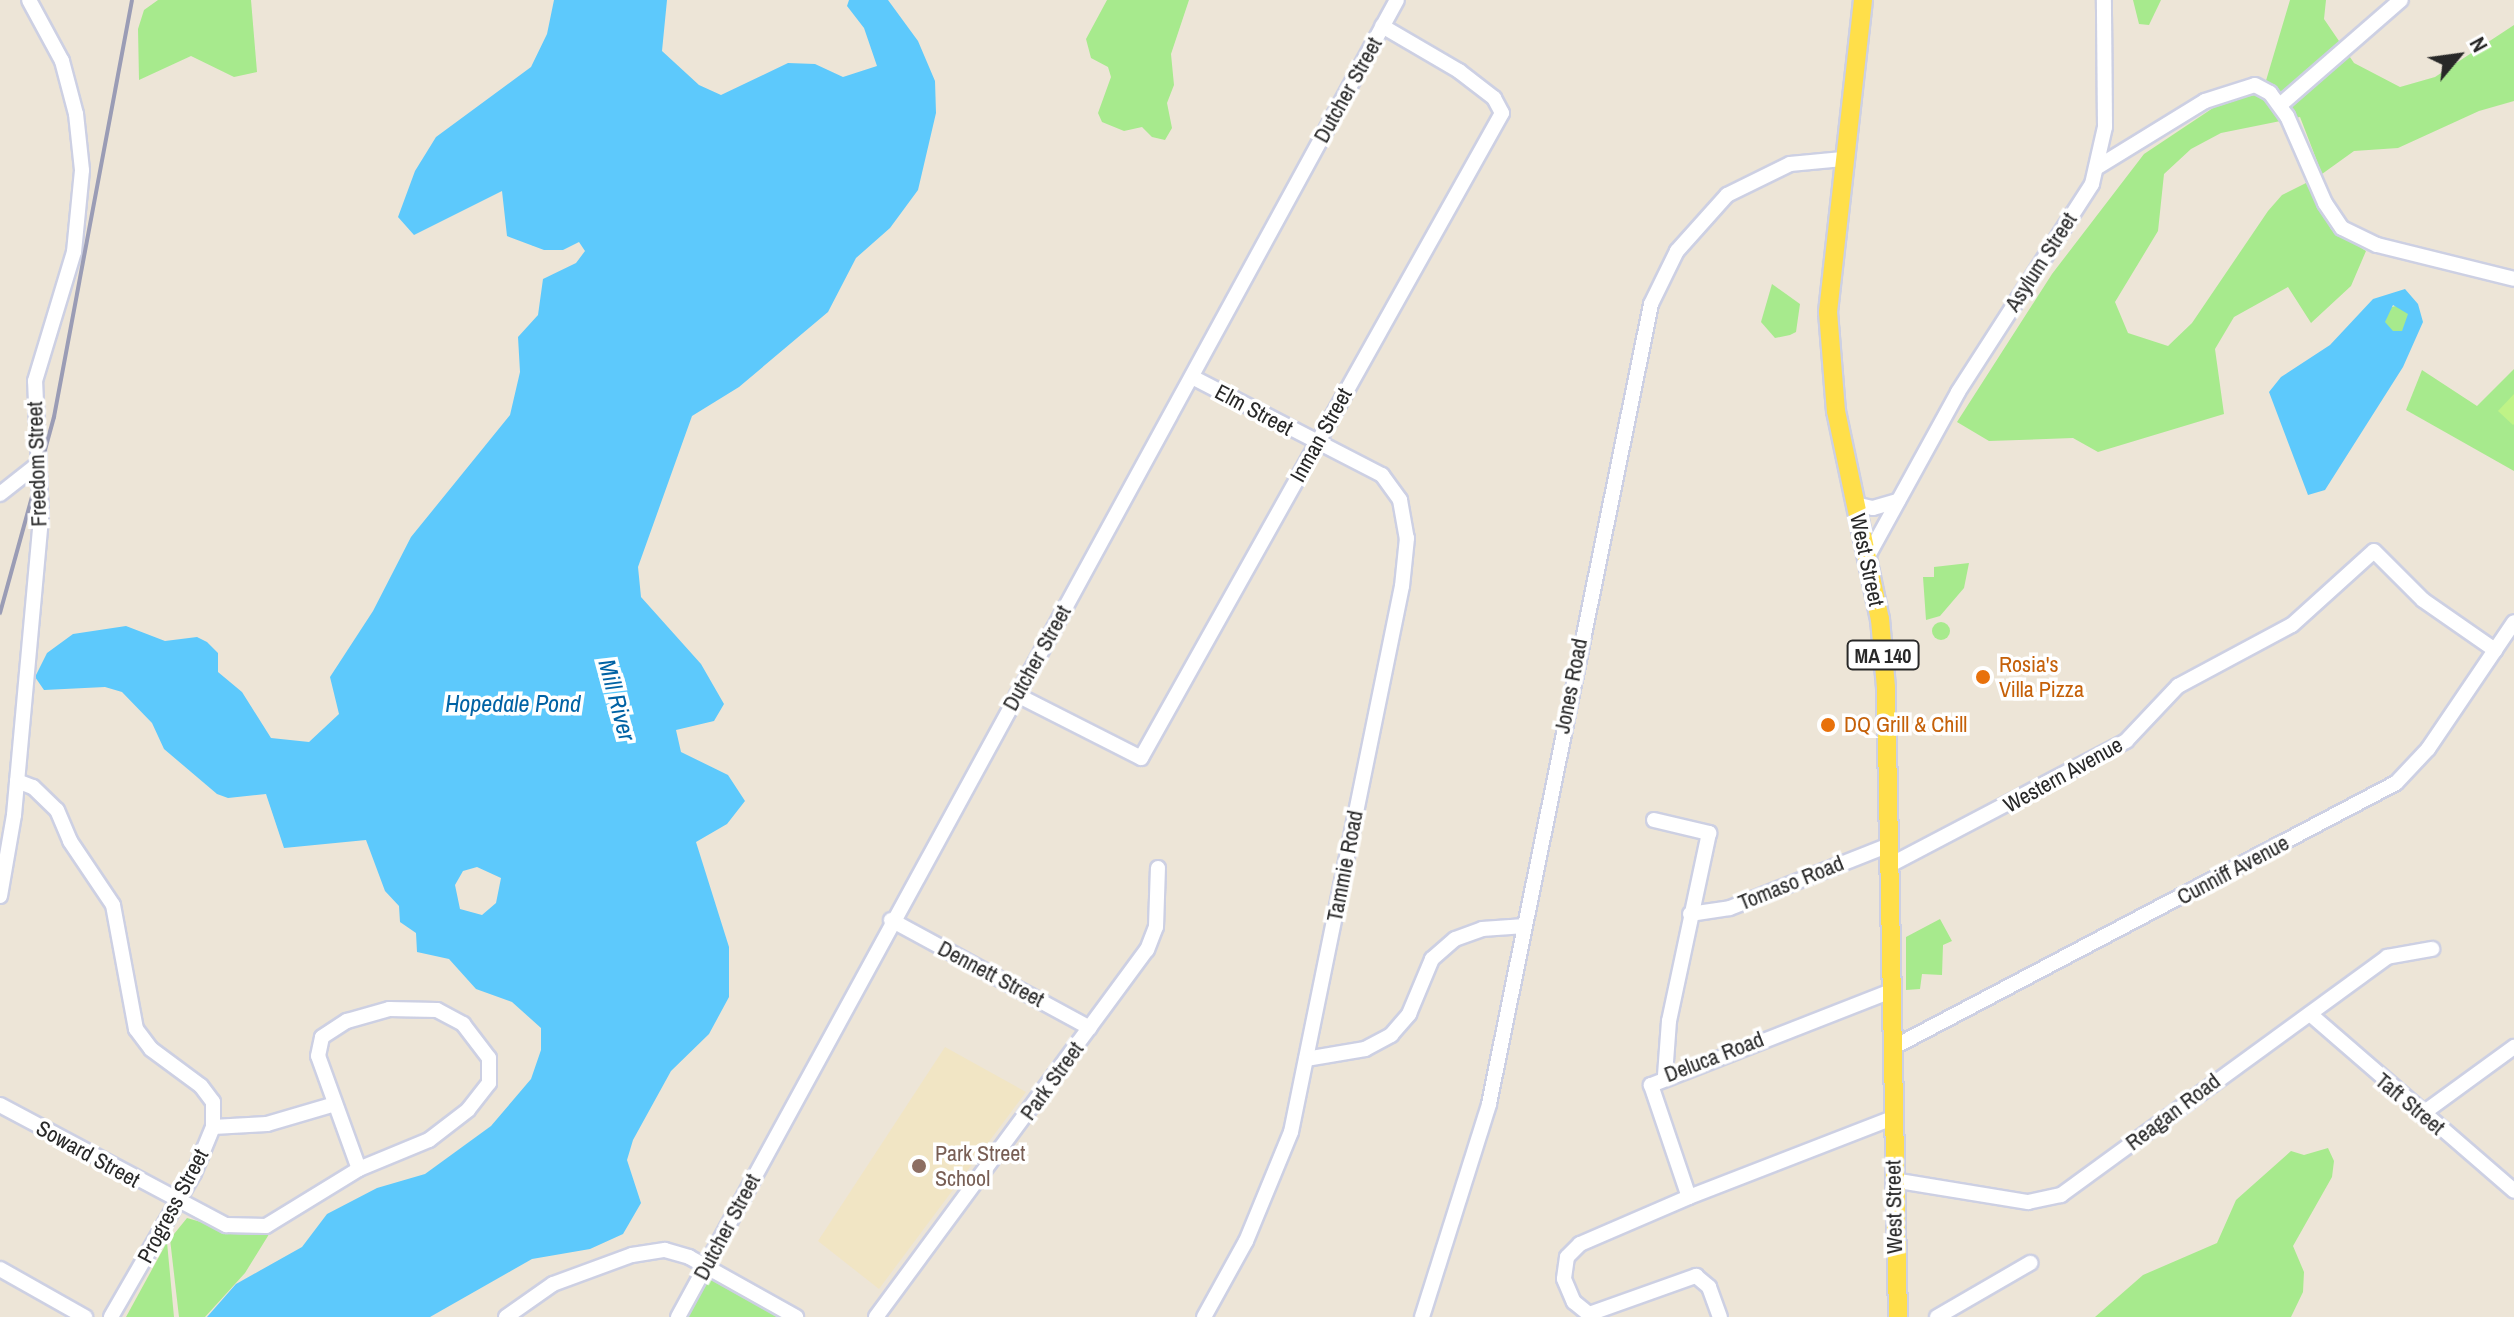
<!DOCTYPE html>
<html>
<head>
<meta charset="utf-8">
<style>
	body { margin:0 }
	#map { position:relative; width:2514px; height:1317px; overflow:hidden; background:#ede5d7; font-family:"Archivo Narrow",sans-serif }
	div>[style] { position:absolute }
	[style*='--x'] { left:calc(var(--x)*1px); top:calc(var(--y)*1px); width:calc(var(--w)*1px); rotate:calc(var(--a)*1deg) }
	.education>* { inset:0; background:#f1e5c4 }
	.green>* { inset:0; background:#a7ea8d }
	.round { border-radius:50% }
	.pitch>* { inset:0; background:#bff387 }
	.water>* { inset:0; background:#5dc9fc }
	.roads { filter:drop-shadow(2px 0 #cdd0e3) drop-shadow(-2px 0 #cdd0e3) drop-shadow(0 2px #cdd0e3) drop-shadow(0 -2px #cdd0e3) }
	.minor>* { height:14px; margin:-7px; padding:0 7px; transform-origin:7px; border-radius:7px; background:#fff }
	.major>* { height:18px; margin:-9px; padding:0 9px; transform-origin:9px; border-radius:9px; background:#ffdf4a }
	.rail>* { height:4px; margin:-2px; padding:0 2px; transform-origin:2px; border-radius:2px; background:#9a9cb5 }
	.dots>* { width:22px; height:22px; translate:-50% -50%; box-sizing:border-box; border:4px solid #fff; border-radius:50% }
	span { translate:-50% -50%; white-space:nowrap; text-align:center; line-height:1.15; -webkit-text-stroke:7px #fff; paint-order:stroke }
	.shield-label span { padding:2px 6px; background:#fff; border:2px solid; border-radius:6px; -webkit-text-stroke-width:0 }
	.shield-label { font-size:20px; color:#282828; font-weight:700 }
	.street-label { font-size:22px; color:#282828 }
	.food-label { font-size:22px; color:#c56008 }
	.left { translate:0 -50%; text-align:left }
	.education-label { font-size:22px; color:#785e54 }
	.water-label { font-size:24px; color:#0062a4; font-style:italic }
	.north { position:absolute; left:2418px; top:16px; width:80px; height:80px; -webkit-text-stroke:6px #fff; paint-order:stroke; rotate:61deg; font-size:22px; font-weight:700; line-height:32px; text-align:center; color:#282828 }
	.north::after { content:''; display:block; margin:auto; width:28px; height:36px; background:#282828; clip-path:polygon(50% 0,100% 100%,50% 72%,0 100%) }
</style>
</head>
<body>
<div id="map">
	<div class="education">
		<i style="clip-path:polygon(945px 1047px,1026px 1092px,879px 1289px,818px 1241px)"></i>
	</div>
	<div class="green">
		<i style="clip-path:polygon(158px 0,251px 0,257px 72px,234px 77px,191px 56px,139px 80px,138px 29px,144px 10px)"></i>
		<i style="clip-path:polygon(1107px 0,1189px 0,1171px 54px,1174px 85px,1167px 103px,1172px 128px,1165px 140px,1152px 137px,1142px 127px,1124px 131px,1102px 122px,1098px 113px,1111px 77px,1108px 67px,1091px 58px,1086px 39px)"></i>
		<i style="clip-path:polygon(2133px 0,2161px 0,2149px 25px,2139px 24px)"></i>
		<i style="clip-path:polygon(2290px 0,2326px 0,2324px 19px,2354px 63px,2400px 87px,2435px 77px,2514px 25px,2514px 101px,2479px 111px,2398px 148px,2354px 151px,2322px 174px,2300px 117px,2221px 133px,2191px 149px,2164px 174px,2158px 231px,2115px 302px,2128px 333px,2168px 346px,2192px 323px,2268px 211px,2282px 195px,2306px 183px,2331px 229px,2366px 251px,2351px 286px,2311px 323px,2288px 287px,2234px 317px,2215px 349px,2224px 414px,2098px 452px,2073px 438px,1989px 441px,1957px 422px,2052px 274px,2144px 154px,2225px 100px,2262px 94px)"></i>
		<i style="clip-path:polygon(1772px 284px,1800px 304px,1796px 332px,1790px 335px,1775px 338px,1761px 322px)"></i>
		<i class="round" style="left:2384px;top:306px;width:26px;height:26px"></i>
		<i style="clip-path:polygon(2514px 369px,2514px 471px,2406px 410px,2422px 370px,2477px 406px)"></i>
		<i style="clip-path:polygon(1969px 563px,1964px 588px,1940px 616px,1926px 620px,1923px 577px,1934px 577px,1934px 567px)"></i>
		<i class="round" style="left:1932px;top:622px;width:18px;height:18px"></i>
		<i style="clip-path:polygon(1940px 919px,1952px 941px,1943px 945px,1942px 975px,1922px 974px,1920px 989px,1906px 990px,1906px 937px)"></i>
		<i style="clip-path:polygon(2328px 1148px,2334px 1161px,2332px 1177px,2293px 1246px,2304px 1272px,2303px 1292px,2291px 1317px,2095px 1317px,2143px 1275px,2217px 1243px,2236px 1200px,2291px 1151px,2304px 1155px)"></i>
		<i style="clip-path:polygon(187px 1218px,239px 1233px,271px 1231px,245px 1273px,205px 1317px,179px 1317px,170px 1239px)"></i>
		<i style="clip-path:polygon(167px 1242px,174px 1317px,126px 1317px)"></i>
		<i style="clip-path:polygon(709px 1277px,781px 1317px,687px 1317px)"></i>
	</div>
	<div class="pitch">
		<i style="clip-path:polygon(2514px 394px,2514px 424px,2513px 425px,2498px 411px)"></i>
	</div>
	<div class="water">
		<i style="clip-path:polygon(evenodd,554px 0,667px 0,662px 51px,699px 85px,721px 95px,788px 63px,815px 64px,843px 77px,877px 66px,864px 28px,847px 6px,849px 0,888px 0,918px 41px,935px 81px,936px 113px,918px 190px,890px 228px,856px 258px,828px 312px,739px 387px,692px 416px,638px 567px,641px 597px,701px 664px,724px 704px,714px 721px,676px 730px,681px 752px,728px 775px,745px 801px,727px 824px,696px 842px,729px 947px,729px 997px,709px 1034px,671px 1071px,633px 1140px,627px 1160px,641px 1203px,623px 1234px,590px 1249px,532px 1259px,430px 1317px,207px 1317px,236px 1284px,302px 1247px,327px 1214px,377px 1188px,425px 1174px,491px 1126px,531px 1079px,541px 1050px,541px 1028px,512px 1002px,476px 989px,449px 959px,417px 952px,416px 933px,400px 922px,399px 906px,385px 891px,366px 840px,284px 848px,266px 794px,228px 798px,217px 794px,164px 749px,152px 723px,122px 692px,105px 687px,44px 690px,35px 677px,47px 653px,73px 634px,126px 626px,165px 641px,197px 637px,207px 642px,218px 653px,218px 672px,242px 692px,271px 738px,309px 742px,339px 714px,330px 677px,373px 611px,411px 537px,510px 415px,520px 372px,518px 337px,538px 315px,543px 279px,576px 263px,585px 251px,579px 242px,563px 250px,544px 250px,507px 236px,502px 191px,414px 235px,398px 217px,415px 171px,436px 137px,531px 67px,547px 34px,554px 0,477px 867px,501px 878px,496px 903px,482px 915px,460px 909px,455px 885px,463px 871px,477px 867px)"></i>
		<i style="clip-path:polygon(evenodd,2405px 289px,2418px 304px,2423px 322px,2403px 367px,2325px 490px,2308px 495px,2269px 392px,2281px 377px,2330px 345px,2373px 299px,2405px 289px,2393px 305px,2408px 314px,2402px 331px,2393px 331px,2385px 322px,2393px 305px)"></i>
	</div>
	<div class="roads">
		<div class="minor">
			<i style="--x:2280;--y:105;--w:160;--a:-41"></i>
			<i style="--x:2096;--y:168;--w:128;--a:-31.6"></i>
			<i style="--x:2205;--y:101;--w:52;--a:-17.7"></i>
			<i style="--x:2255;--y:85;--w:17;--a:28"></i>
			<i style="--x:2270;--y:93;--w:29;--a:54"></i>
			<i style="--x:2287;--y:116;--w:95;--a:66.4"></i>
			<i style="--x:2325;--y:203;--w:30;--a:56"></i>
			<i style="--x:2342;--y:228;--w:39;--a:26"></i>
			<i style="--x:2377;--y:245;--w:141;--a:13.9"></i>
			<i style="--x:1192;--y:377;--w:214;--a:27.3"></i>
			<i style="--x:1382;--y:475;--w:31;--a:54"></i>
			<i style="--x:1400;--y:500;--w:39;--a:80"></i>
			<i style="--x:1407;--y:538;--w:48;--a:95.9"></i>
			<i style="--x:1402;--y:586;--w:557;--a:101.49"></i>
			<i style="--x:1291;--y:1132;--w:118;--a:112.4"></i>
			<i style="--x:1246;--y:1241;--w:87;--a:118.9"></i>
			<i style="--x:0;--y:494;--w:48;--a:-38.3"></i>
			<i style="--x:1855;--y:504;--w:18;--a:13"></i>
			<i style="--x:1873;--y:508;--w:26;--a:-16"></i>
			<i style="--x:1868;--y:556;--w:187;--a:-61.2"></i>
			<i style="--x:1958;--y:392;--w:247;--a:-57.2"></i>
			<i style="--x:2092;--y:184;--w:58;--a:-77.2"></i>
			<i style="--x:2105;--y:127;--w:127;--a:-90.5"></i>
			<i style="--x:1017;--y:695;--w:139;--a:26.9"></i>
			<i style="--x:1141;--y:758;--w:739;--a:-60.76"></i>
			<i style="--x:1502;--y:113;--w:17;--a:-118"></i>
			<i style="--x:1494;--y:98;--w:44;--a:-142.4"></i>
			<i style="--x:1459;--y:71;--w:89;--a:-149.7"></i>
			<i style="--x:17;--y:781;--w:17;--a:21"></i>
			<i style="--x:33;--y:787;--w:33;--a:44"></i>
			<i style="--x:57;--y:810;--w:34;--a:67"></i>
			<i style="--x:70;--y:841;--w:77;--a:56.1"></i>
			<i style="--x:113;--y:905;--w:126;--a:79.5"></i>
			<i style="--x:136;--y:1029;--w:25;--a:53"></i>
			<i style="--x:151;--y:1049;--w:62;--a:36.5"></i>
			<i style="--x:201;--y:1086;--w:20;--a:53"></i>
			<i style="--x:213;--y:1102;--w:25;--a:90"></i>
			<i style="--x:213;--y:1127;--w:50;--a:112.4"></i>
			<i style="--x:194;--y:1173;--w:166;--a:120"></i>
			<i style="--x:1654;--y:820;--w:57;--a:13.3"></i>
			<i style="--x:1709;--y:833;--w:192;--a:102"></i>
			<i style="--x:1669;--y:1021;--w:55;--a:94.2"></i>
			<i style="--x:1890;--y:865;--w:267;--a:-27.7"></i>
			<i style="--x:2126;--y:741;--w:76;--a:-46.6"></i>
			<i style="--x:2178;--y:686;--w:129;--a:-28.2"></i>
			<i style="--x:2292;--y:625;--w:110;--a:-42.1"></i>
			<i style="--x:2374;--y:551;--w:69;--a:45"></i>
			<i style="--x:2423;--y:600;--w:88;--a:34.8"></i>
			<i style="--x:0;--y:896;--w:82;--a:-80.2"></i>
			<i style="--x:14;--y:815;--w:299;--a:-84.8"></i>
			<i style="--x:41;--y:517;--w:136;--a:-92.5"></i>
			<i style="--x:35;--y:381;--w:135;--a:-73.2"></i>
			<i style="--x:74;--y:252;--w:82;--a:-84.4"></i>
			<i style="--x:82;--y:170;--w:56;--a:-96.1"></i>
			<i style="--x:76;--y:114;--w:55;--a:-104.8"></i>
			<i style="--x:62;--y:61;--w:69;--a:-118.4"></i>
			<i style="--x:1690;--y:914;--w:40;--a:-8.5"></i>
			<i style="--x:1730;--y:908;--w:171;--a:-21.6"></i>
			<i style="--x:891;--y:920;--w:226;--a:28.5"></i>
			<i style="--x:1891;--y:991;--w:258;--a:158.6"></i>
			<i style="--x:1651;--y:1085;--w:118;--a:71.3"></i>
			<i style="--x:1689;--y:1197;--w:219;--a:-21.2"></i>
			<i style="--x:2310;--y:1014;--w:270;--a:40.9"></i>
			<i style="--x:1892;--y:1048;--w:569;--a:-27.74"></i>
			<i style="--x:2396;--y:783;--w:47;--a:-46.7"></i>
			<i style="--x:2428;--y:749;--w:153;--a:-55.9"></i>
			<i style="--x:1306;--y:1059;--w:60;--a:-9.6"></i>
			<i style="--x:1365;--y:1049;--w:30;--a:-28"></i>
			<i style="--x:1391;--y:1035;--w:28;--a:-49"></i>
			<i style="--x:1409;--y:1014;--w:60;--a:-67.3"></i>
			<i style="--x:1432;--y:959;--w:30;--a:-41"></i>
			<i style="--x:1455;--y:939;--w:29;--a:-20"></i>
			<i style="--x:1482;--y:929;--w:43;--a:-4"></i>
			<i style="--x:0;--y:1105;--w:256;--a:28"></i>
			<i style="--x:226;--y:1225;--w:40;--a:1.4"></i>
			<i style="--x:266;--y:1226;--w:109;--a:-31.5"></i>
			<i style="--x:359;--y:1169;--w:120;--a:-109.9"></i>
			<i style="--x:318;--y:1056;--w:19;--a:-78"></i>
			<i style="--x:322;--y:1037;--w:30;--a:-33"></i>
			<i style="--x:347;--y:1021;--w:44;--a:-15.9"></i>
			<i style="--x:389;--y:1009;--w:48;--a:1.2"></i>
			<i style="--x:437;--y:1010;--w:30;--a:28"></i>
			<i style="--x:463;--y:1024;--w:43;--a:52.6"></i>
			<i style="--x:489;--y:1058;--w:25;--a:90"></i>
			<i style="--x:489;--y:1083;--w:34;--a:128"></i>
			<i style="--x:468;--y:1110;--w:49;--a:142.4"></i>
			<i style="--x:429;--y:1140;--w:76;--a:157.5"></i>
			<i style="--x:2422;--y:1114;--w:114;--a:-36.1"></i>
			<i style="--x:213;--y:1127;--w:54;--a:-3.2"></i>
			<i style="--x:267;--y:1124;--w:71;--a:-16.4"></i>
			<i style="--x:1893;--y:1180;--w:137;--a:9.3"></i>
			<i style="--x:2028;--y:1202;--w:34;--a:-12"></i>
			<i style="--x:2061;--y:1195;--w:404;--a:-36.1"></i>
			<i style="--x:2387;--y:957;--w:46;--a:-10.1"></i>
			<i style="--x:1689;--y:1197;--w:119;--a:156.7"></i>
			<i style="--x:1580;--y:1244;--w:18;--a:135"></i>
			<i style="--x:1567;--y:1257;--w:22;--a:98"></i>
			<i style="--x:1564;--y:1279;--w:25;--a:67"></i>
			<i style="--x:1574;--y:1302;--w:19;--a:39"></i>
			<i style="--x:1589;--y:1314;--w:114;--a:-19.6"></i>
			<i style="--x:1696;--y:1276;--w:17;--a:40"></i>
			<i style="--x:1709;--y:1287;--w:32;--a:70"></i>
			<i style="--x:0;--y:1269;--w:98;--a:29.5"></i>
			<i style="--x:506;--y:1317;--w:57;--a:-35.1"></i>
			<i style="--x:553;--y:1284;--w:84;--a:-20.2"></i>
			<i style="--x:632;--y:1255;--w:33;--a:-9"></i>
			<i style="--x:665;--y:1250;--w:25;--a:16"></i>
			<i style="--x:689;--y:1257;--w:123;--a:29.3"></i>
			<i style="--x:678;--y:1317;--w:1500;--a:-61.37"></i>
			<i style="--x:876;--y:1317;--w:456;--a:-53.6"></i>
			<i style="--x:1147;--y:950;--w:25;--a:-69"></i>
			<i style="--x:1156;--y:927;--w:59;--a:-88.1"></i>
			<i style="--x:1422;--y:1317;--w:223;--a:-72.5"></i>
			<i style="--x:1489;--y:1104;--w:816;--a:-78.55"></i>
			<i style="--x:1651;--y:304;--w:59;--a:-63.9"></i>
			<i style="--x:1677;--y:251;--w:75;--a:-48.2"></i>
			<i style="--x:1727;--y:195;--w:70;--a:-26.2"></i>
			<i style="--x:1790;--y:164;--w:53;--a:-5.4"></i>
			<i style="--x:1937;--y:1317;--w:108;--a:-30.1"></i>
		</div>
		<div class="major">
			<i style="--x:1863;--y:0;--w:314;--a:96.4"></i>
			<i style="--x:1828;--y:312;--w:99;--a:85.4"></i>
			<i style="--x:1836;--y:411;--w:213;--a:78.1"></i>
			<i style="--x:1880;--y:619;--w:69;--a:85"></i>
			<i style="--x:1886;--y:688;--w:629;--a:88.91"></i>
		</div>
	</div>
	<div class="rail">
		<i style="--x:0;--y:613;--w:203;--a:-74.6"></i>
		<i style="--x:54;--y:417;--w:424;--a:-79.4"></i>
	</div>
	<div class="dots">
		<i style="left:1983px;top:677px;background:#e8710a"></i>
		<i style="left:1828px;top:725px;background:#e8710a"></i>
		<i style="left:919px;top:1166px;background:#8d6e63"></i>
	</div>
	<div class="shield-label">
		<span style="left:1883px;top:655px">MA 140</span>
	</div>
	<div class="street-label">
		<span style="left:1348px;top:90px;rotate:-61deg">Dutcher Street</span>
		<span style="left:2041px;top:262px;rotate:-57deg">Asylum Street</span>
		<span style="left:1254px;top:410px;rotate:28deg">Elm Street</span>
		<span style="left:1321px;top:435px;rotate:-61deg">Inman Street</span>
		<span style="left:37px;top:464px;rotate:-92deg">Freedom Street</span>
		<span style="left:1867px;top:560px;rotate:78deg">West Street</span>
		<span style="left:1037px;top:658px;rotate:-61deg">Dutcher Street</span>
		<span style="left:1571px;top:686px;rotate:-79deg">Jones Road</span>
		<span style="left:2063px;top:775px;rotate:-29deg">Western Avenue</span>
		<span style="left:1345px;top:866px;rotate:-79deg">Tammie Road</span>
		<span style="left:2233px;top:870px;rotate:-28deg">Cunniff Avenue</span>
		<span style="left:1791px;top:883px;rotate:-22deg">Tomaso Road</span>
		<span style="left:991px;top:974px;rotate:28deg">Dennett Street</span>
		<span style="left:1714px;top:1057px;rotate:-21deg">Deluca Road</span>
		<span style="left:1052px;top:1081px;rotate:-54deg">Park Street</span>
		<span style="left:2410px;top:1104px;rotate:40deg">Taft Street</span>
		<span style="left:2173px;top:1112px;rotate:-37deg">Reagan Road</span>
		<span style="left:88px;top:1154px;rotate:29deg">Soward Street</span>
		<span style="left:173px;top:1206px;rotate:-62deg">Progress Street</span>
		<span style="left:1894px;top:1207px;rotate:-91deg">West Street</span>
		<span style="left:727px;top:1227px;rotate:-62deg">Dutcher Street</span>
	</div>
	<div class="food-label">
		<span class="left" style="left:1999px;top:677px">Rosia's<br>Villa Pizza</span>
		<span class="left" style="left:1844px;top:725px">DQ Grill &amp; Chill</span>
	</div>
	<div class="education-label">
		<span class="left" style="left:935px;top:1166px">Park Street<br>School</span>
	</div>
	<div class="water-label">
		<span style="left:617px;top:700px;rotate:75deg">Mill River</span>
		<span style="left:513px;top:704px">Hopedale Pond</span>
	</div>
	<div class="north">N</div>
</div>
</body>
</html>
